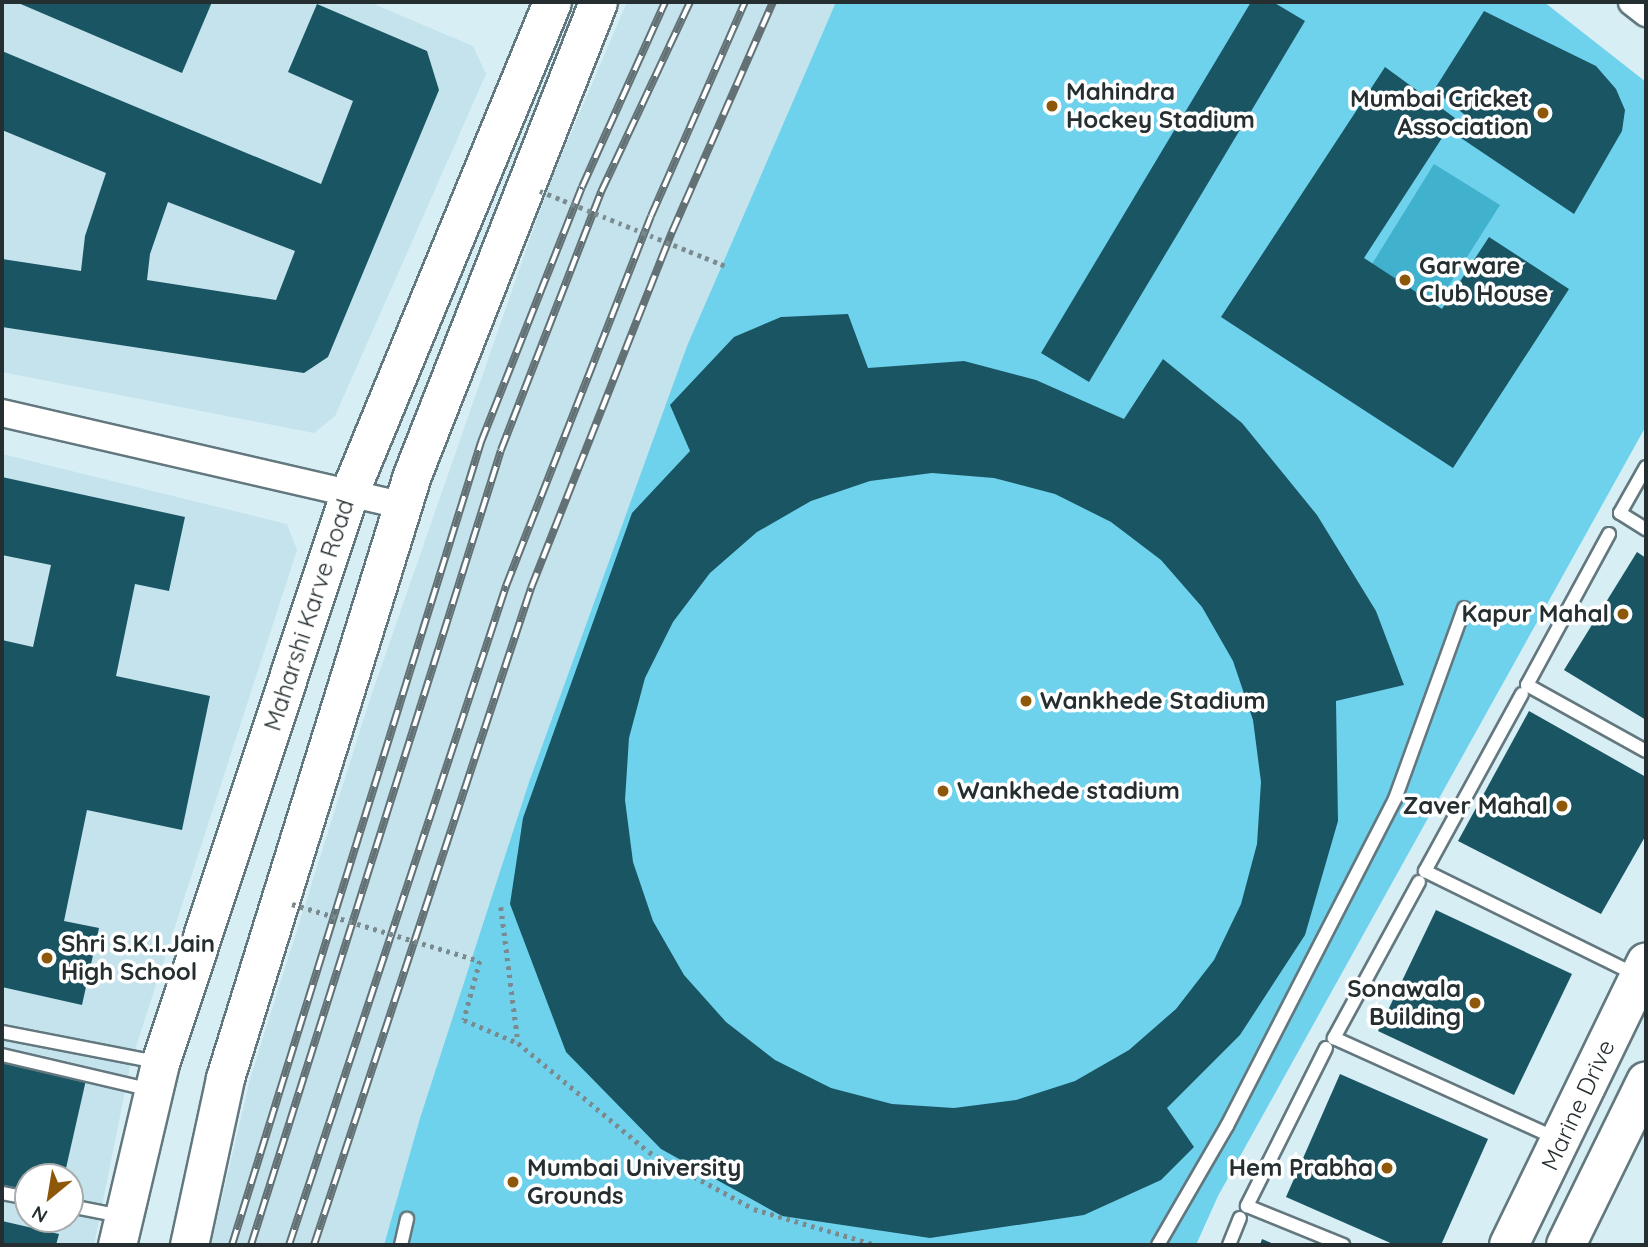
<!DOCTYPE html>
<html>
<head>
<meta charset="utf-8">
<style>
	body { margin:0 }
	#map { position:relative; width:1648px; height:1247px; overflow:hidden; background:#d7eef5; font-family:Quicksand,sans-serif }
	div>[style] { position:absolute }
	[style*='--x'] { left:calc(var(--x)*1px); top:calc(var(--y)*1px); width:calc(var(--w)*1px); rotate:calc(var(--a)*1deg) }
	.built>* { inset:0; background:#c4e3ec }
	.green>* { inset:0; background:#6ed2ed }
	.water>* { inset:0; background:#41b2ce }
	.building>* { inset:0; background:#1a5564 }
	.path>* { height:4.5px; margin-top:-2.25px; transform-origin:0; background:repeating-linear-gradient(90deg,#7b8a8f 0 3.5px,transparent 0 8.5px) }
	.roads { filter:drop-shadow(2px 0 #63787e) drop-shadow(-2px 0 #63787e) drop-shadow(0 2px #63787e) drop-shadow(0 -2px #63787e) }
	.lane>* { height:12px; margin:-6px; padding:0 6px; transform-origin:6px; border-radius:6px; background:#fff }
	.street>* { height:26px; margin:-13px; padding:0 13px; transform-origin:13px; border-radius:13px; background:#fff }
	.secondary>* { height:37px; margin:-18.5px; padding:0 18.5px; transform-origin:18.5px; border-radius:18.5px; background:#fff }
	.primary>* { height:38px; margin:-19px; padding:0 19px; transform-origin:19px; border-radius:19px; background:#fff }
	.rail>* { height:8px; margin-top:-4px; transform-origin:0; background:repeating-linear-gradient(90deg,#fff 0 16px,#637175 0 32px); box-sizing:border-box; border-block:2px solid #637175 }
	.path-bridge>* { height:4.5px; margin-top:-2.25px; transform-origin:0; background:repeating-linear-gradient(90deg,#7b8a8f 0 3.5px,transparent 0 8.5px) }
	.dots>* { width:19px; height:19px; translate:-50% -50%; box-sizing:border-box; border:4px solid #fff; border-radius:50% }
	span { translate:-50% -50%; white-space:nowrap; text-align:center; line-height:1.15; -webkit-text-stroke:7px #fff; paint-order:stroke }
	.poi-label { font-size:24px; color:#252e30; font-weight:700 }
	.left { translate:0 -50%; text-align:left }
	.right { translate:-100% -50%; text-align:right }
	.street-label { font-size:24px; color:#252e30 }
	.frame { position:absolute; inset:0; border:4px solid #252e30; pointer-events:none }
	.north { position:absolute; left:14px; top:1163px; width:70px; height:70px; box-sizing:border-box; background:#fff; border:2px solid #a8abac; border-radius:50%; rotate:210deg; font-size:19px; font-weight:700; line-height:28px; text-align:center; color:#252e30 }
	.north::after { content:''; display:block; margin:auto; width:24px; height:32px; background:#8d580a; clip-path:polygon(50% 0,100% 100%,50% 72%,0 100%) }
</style>
</head>
<body>
<div id="map">
	<div class="built">
		<i style="clip-path:polygon(2px 2px,369px 2px,473px 46px,486px 74px,335px 416px,314px 433px,2px 372px)"></i>
		<i style="clip-path:polygon(627px 2px,836px 2px,687px 346px,529px 782px,420px 1118px,384px 1245px,211px 1245px,250px 1079px,370px 699px,548px 187px)"></i>
		<i style="clip-path:polygon(evenodd,2px 454px,287px 524px,297px 550px,131px 1062px,94px 1245px,2px 1245px,2px 454px,28px 1177px,70px 1177px,70px 1219px,28px 1219px,28px 1177px)"></i>
	</div>
	<div class="green">
		<i style="clip-path:polygon(836px 2px,1544px 2px,1646px 82px,1646px 426px,1218px 1196px,1196px 1245px,384px 1245px,420px 1118px,529px 782px,687px 346px)"></i>
	</div>
	<div class="water">
		<i style="clip-path:polygon(1434px 164px,1500px 205px,1424px 325px,1359px 285px)"></i>
	</div>
	<div class="building">
		<i style="clip-path:polygon(16px 2px,212px 2px,182px 73px)"></i>
		<i style="clip-path:polygon(1251px 2px,1273px 2px,1305px 21px,1089px 382px,1041px 353px)"></i>
		<i style="clip-path:polygon(evenodd,317px 4px,427px 51px,439px 90px,328px 357px,304px 373px,2px 327px,2px 259px,81px 271px,85px 236px,106px 173px,2px 130px,2px 51px,321px 184px,353px 101px,288px 72px,317px 4px,168px 202px,295px 251px,276px 300px,147px 280px,150px 254px,168px 202px)"></i>
		<i style="clip-path:polygon(1484px 11px,1596px 66px,1616px 89px,1625px 110px,1622px 131px,1574px 214px,1455px 134px,1465px 115px,1434px 90px)"></i>
		<i style="clip-path:polygon(1385px 67px,1455px 118px,1364px 258px,1442px 309px,1489px 237px,1569px 289px,1453px 468px,1221px 317px)"></i>
		<i style="clip-path:polygon(evenodd,848px 314px,868px 368px,964px 361px,1036px 380px,1124px 419px,1163px 359px,1242px 423px,1317px 515px,1376px 611px,1404px 685px,1336px 701px,1338px 821px,1305px 935px,1240px 1035px,1167px 1108px,1194px 1147px,1161px 1180px,1084px 1215px,930px 1238px,782px 1216px,661px 1149px,566px 1052px,510px 904px,523px 818px,632px 513px,690px 451px,670px 405px,734px 337px,781px 317px,848px 314px,932px 473px,994px 478px,1055px 494px,1111px 522px,1161px 560px,1202px 607px,1233px 661px,1253px 720px,1261px 782px,1257px 844px,1241px 904px,1214px 960px,1176px 1009px,1129px 1050px,1075px 1081px,1016px 1100px,954px 1108px,892px 1104px,831px 1088px,775px 1060px,726px 1022px,684px 975px,653px 921px,633px 862px,625px 800px,629px 738px,645px 678px,673px 622px,710px 573px,757px 532px,811px 501px,870px 481px,932px 473px)"></i>
		<i style="clip-path:polygon(2px 477px,185px 517px,169px 591px,135px 584px,116px 676px,210px 696px,182px 830px,87px 810px,64px 921px,99px 928px,82px 1005px,2px 987px,2px 640px,33px 647px,51px 565px,2px 555px)"></i>
		<i style="clip-path:polygon(1637px 552px,1646px 558px,1646px 720px,1564px 670px)"></i>
		<i style="clip-path:polygon(1529px 711px,1646px 777px,1646px 835px,1601px 914px,1458px 841px)"></i>
		<i style="clip-path:polygon(1436px 910px,1572px 974px,1514px 1095px,1378px 1031px)"></i>
		<i style="clip-path:polygon(2px 1060px,86px 1080px,64px 1177px,28px 1177px,28px 1192px,2px 1186px)"></i>
		<i style="clip-path:polygon(1340px 1074px,1488px 1139px,1441px 1245px,1395px 1245px,1286px 1197px)"></i>
		<i style="clip-path:polygon(2px 1221px,59px 1234px,56px 1245px,2px 1245px)"></i>
		<i style="clip-path:polygon(1262px 1239px,1276px 1245px,1260px 1245px)"></i>
	</div>
	<div class="path">
		<i style="--x:501;--y:907;--w:136;--a:82.8"></i>
		<i style="--x:480;--y:961;--w:61;--a:105.2"></i>
		<i style="--x:464;--y:1020;--w:59;--a:23.1"></i>
		<i style="--x:518;--y:1043;--w:170;--a:39.8"></i>
		<i style="--x:649;--y:1152;--w:119;--a:28.5"></i>
		<i style="--x:754;--y:1209;--w:127;--a:16.4"></i>
	</div>
	<div class="roads">
		<div class="lane">
			<i style="--x:1646;--y:467;--w:53;--a:119.5"></i>
			<i style="--x:1620;--y:513;--w:31;--a:32"></i>
			<i style="--x:1609;--y:534;--w:172;--a:118.5"></i>
			<i style="--x:1527;--y:685;--w:136;--a:29"></i>
			<i style="--x:1522;--y:694;--w:202;--a:118.7"></i>
			<i style="--x:1425;--y:871;--w:235;--a:26.2"></i>
			<i style="--x:1419;--y:882;--w:178;--a:118.6"></i>
			<i style="--x:1334;--y:1038;--w:246;--a:24.3"></i>
			<i style="--x:2;--y:1032;--w:157;--a:11"></i>
			<i style="--x:1326;--y:1048;--w:177;--a:116.6"></i>
			<i style="--x:1247;--y:1206;--w:104;--a:22.1"></i>
			<i style="--x:2;--y:1055;--w:153;--a:13.2"></i>
			<i style="--x:2;--y:1193;--w:26;--a:11"></i>
			<i style="--x:70;--y:1206;--w:52;--a:11.1"></i>
			<i style="--x:401;--y:1245;--w:27;--a:-77"></i>
			<i style="--x:1158;--y:1245;--w:138;--a:-59.9"></i>
			<i style="--x:1227;--y:1126;--w:368;--a:-62.8"></i>
			<i style="--x:1395;--y:799;--w:203;--a:-70.1"></i>
			<i style="--x:1229;--y:1245;--w:29;--a:-68"></i>
		</div>
		<div class="street">
			<i style="--x:1632;--y:2;--w:18;--a:38"></i>
			<i style="--x:2;--y:413;--w:410;--a:13"></i>
		</div>
		<div class="secondary">
			<i style="--x:117;--y:1245;--w:187;--a:-76.7"></i>
			<i style="--x:160;--y:1063;--w:603;--a:-71.63"></i>
			<i style="--x:350;--y:491;--w:529;--a:-67.56"></i>
			<i style="--x:189;--y:1245;--w:171;--a:-77.8"></i>
			<i style="--x:225;--y:1078;--w:631;--a:-72.77"></i>
			<i style="--x:412;--y:475;--w:508;--a:-68.53"></i>
		</div>
		<div class="primary">
			<i style="--x:1509;--y:1245;--w:314;--a:-64.1"></i>
			<i style="--x:1566;--y:1245;--w:182;--a:-63.9"></i>
		</div>
	</div>
	<div class="rail">
		<i style="--x:232;--y:1245;--w:841;--a:-72.77"></i>
		<i style="--x:481;--y:442;--w:274;--a:-68.4"></i>
		<i style="--x:582;--y:187;--w:203;--a:-65.8"></i>
		<i style="--x:251;--y:1245;--w:833;--a:-72.54"></i>
		<i style="--x:501;--y:450;--w:277;--a:-68.8"></i>
		<i style="--x:601;--y:192;--w:210;--a:-64.9"></i>
		<i style="--x:289;--y:1245;--w:694;--a:-71.77"></i>
		<i style="--x:506;--y:586;--w:397;--a:-68.6"></i>
		<i style="--x:651;--y:216;--w:234;--a:-66.3"></i>
		<i style="--x:314;--y:1245;--w:692;--a:-71.72"></i>
		<i style="--x:531;--y:588;--w:383;--a:-68.4"></i>
		<i style="--x:672;--y:232;--w:251;--a:-66.3"></i>
	</div>
	<div class="path-bridge">
		<i style="--x:540;--y:191;--w:201;--a:22"></i>
		<i style="--x:292;--y:904;--w:196;--a:16.9"></i>
	</div>
	<div class="dots">
		<i style="left:1052px;top:106px;background:#8d580a"></i>
		<i style="left:1543px;top:113px;background:#8d580a"></i>
		<i style="left:1405px;top:280px;background:#8d580a"></i>
		<i style="left:1623px;top:614px;background:#8d580a"></i>
		<i style="left:1026px;top:701px;background:#8d580a"></i>
		<i style="left:943px;top:791px;background:#8d580a"></i>
		<i style="left:1562px;top:806px;background:#8d580a"></i>
		<i style="left:47px;top:958px;background:#8d580a"></i>
		<i style="left:1475px;top:1003px;background:#8d580a"></i>
		<i style="left:1387px;top:1168px;background:#8d580a"></i>
		<i style="left:513px;top:1182px;background:#8d580a"></i>
	</div>
	<div class="poi-label">
		<span class="left" style="left:1066px;top:106px">Mahindra<br>Hockey Stadium</span>
		<span class="right" style="left:1529px;top:113px">Mumbai Cricket<br>Association</span>
		<span class="left" style="left:1419px;top:280px">Garware<br>Club House</span>
		<span class="right" style="left:1609px;top:614px">Kapur Mahal</span>
		<span class="left" style="left:1040px;top:701px">Wankhede Stadium</span>
		<span class="left" style="left:957px;top:791px">Wankhede stadium</span>
		<span class="right" style="left:1548px;top:806px">Zaver Mahal</span>
		<span class="left" style="left:61px;top:958px">Shri S.K.I.Jain<br>High School</span>
		<span class="right" style="left:1461px;top:1003px">Sonawala<br>Building</span>
		<span class="left" style="left:527px;top:1182px">Mumbai University<br>Grounds</span>
		<span class="right" style="left:1373px;top:1168px">Hem Prabha</span>
	</div>
	<div class="street-label">
		<span style="left:309px;top:615px;rotate:-72deg">Maharshi Karve Road</span>
		<span style="left:1578px;top:1105px;rotate:-65deg">Marine Drive</span>
	</div>
	<div class="frame"></div>
	<div class="north">N</div>
</div>
</body>
</html>
